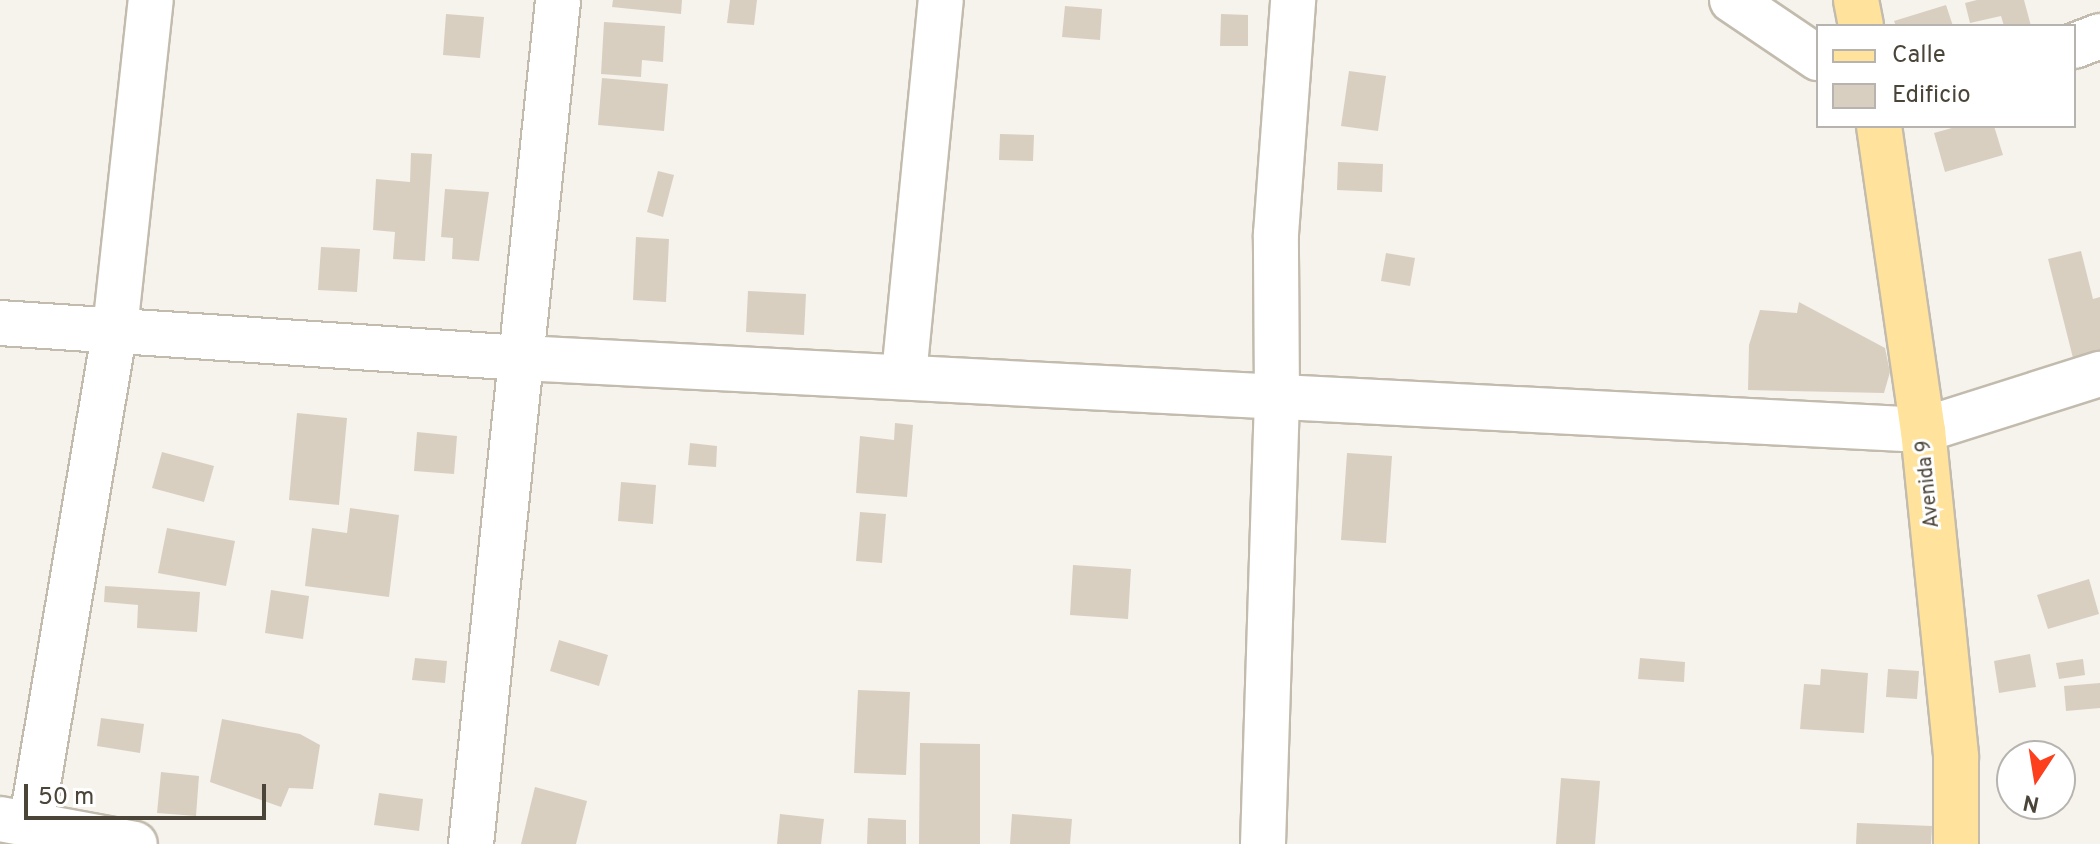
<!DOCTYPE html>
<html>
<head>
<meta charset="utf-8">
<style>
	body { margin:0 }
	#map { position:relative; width:2100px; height:844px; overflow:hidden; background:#f6f3ec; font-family:Overpass,sans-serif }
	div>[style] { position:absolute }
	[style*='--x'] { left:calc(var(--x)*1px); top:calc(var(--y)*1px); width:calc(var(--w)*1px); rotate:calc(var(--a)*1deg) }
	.building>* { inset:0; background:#d8cfc1 }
	.roads { filter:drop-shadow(2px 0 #c2bbae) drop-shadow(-2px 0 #c2bbae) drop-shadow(0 2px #c2bbae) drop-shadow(0 -2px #c2bbae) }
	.minor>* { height:44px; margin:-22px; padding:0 22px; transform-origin:22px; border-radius:22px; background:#fff }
	.major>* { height:44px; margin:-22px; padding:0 22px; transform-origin:22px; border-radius:22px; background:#ffe39c }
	span { translate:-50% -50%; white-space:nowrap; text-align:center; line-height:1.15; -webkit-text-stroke:6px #fff; paint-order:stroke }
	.street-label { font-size:20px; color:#4b4439 }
	.legend { position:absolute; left:1816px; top:24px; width:260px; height:104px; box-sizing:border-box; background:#fff; border:2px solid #b7b4b0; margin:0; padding:10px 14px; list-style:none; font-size:24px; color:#4b4439 }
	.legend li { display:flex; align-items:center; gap:16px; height:40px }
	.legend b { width:40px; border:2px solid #b7b4b0 }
	.north { position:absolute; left:1996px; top:740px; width:80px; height:80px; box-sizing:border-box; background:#fff; border:2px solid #b7b4b0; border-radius:50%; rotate:192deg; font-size:22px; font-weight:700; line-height:32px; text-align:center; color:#4b4439 }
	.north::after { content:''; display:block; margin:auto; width:28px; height:36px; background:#fc3f1d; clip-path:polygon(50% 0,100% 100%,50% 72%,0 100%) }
	.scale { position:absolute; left:24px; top:784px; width:242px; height:36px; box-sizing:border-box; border:4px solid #4b4439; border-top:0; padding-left:10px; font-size:24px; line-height:28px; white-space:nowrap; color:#4b4439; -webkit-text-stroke:6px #fff; paint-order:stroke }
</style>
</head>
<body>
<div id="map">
	<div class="building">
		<i style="clip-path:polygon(613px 0,682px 0,681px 14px,612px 7px)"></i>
		<i style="clip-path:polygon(730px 0,757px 0,754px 25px,727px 23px)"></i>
		<i style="clip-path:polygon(1977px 0,2024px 0,2031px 26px,2004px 26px,2001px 16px,1970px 23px,1965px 3px)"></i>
		<i style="clip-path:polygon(1946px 5px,1953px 26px,1896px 26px,1894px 21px)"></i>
		<i style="clip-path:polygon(1065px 6px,1102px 9px,1100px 40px,1062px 37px)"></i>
		<i style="clip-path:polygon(446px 14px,484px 17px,480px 58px,443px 55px)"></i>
		<i style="clip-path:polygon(1221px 14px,1248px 15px,1248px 46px,1220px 46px)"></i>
		<i style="clip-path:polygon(604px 22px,665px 26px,663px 62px,642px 60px,641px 77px,601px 74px)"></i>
		<i style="clip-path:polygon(1349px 71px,1386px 76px,1378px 131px,1341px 126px)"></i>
		<i style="clip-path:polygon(602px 78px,668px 84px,664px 131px,598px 125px)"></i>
		<i style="clip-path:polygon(1959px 126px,1994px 126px,2003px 155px,1945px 172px,1934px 133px)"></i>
		<i style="clip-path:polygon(1000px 134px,1034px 135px,1033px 161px,999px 160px)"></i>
		<i style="clip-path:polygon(411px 153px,432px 154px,425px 261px,393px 259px,395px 232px,373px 230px,376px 179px,410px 182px)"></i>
		<i style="clip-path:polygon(1338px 162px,1383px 164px,1382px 192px,1337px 190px)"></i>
		<i style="clip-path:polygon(658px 171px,674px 175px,663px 217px,647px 212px)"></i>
		<i style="clip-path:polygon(445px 189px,489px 192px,479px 261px,452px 259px,453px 238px,441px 237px)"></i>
		<i style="clip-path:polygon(636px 237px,669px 239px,666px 302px,633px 300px)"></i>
		<i style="clip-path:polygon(321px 247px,360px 249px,357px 292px,318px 290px)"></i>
		<i style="clip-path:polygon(2081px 251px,2093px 299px,2100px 297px,2100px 351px,2073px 358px,2048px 259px)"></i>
		<i style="clip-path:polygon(1386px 253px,1415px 258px,1410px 286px,1381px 281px)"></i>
		<i style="clip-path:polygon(748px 291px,806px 294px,804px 335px,746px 332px)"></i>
		<i style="clip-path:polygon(1799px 302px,1885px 348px,1890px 372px,1884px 393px,1748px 390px,1749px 345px,1760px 310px,1797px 313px)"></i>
		<i style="clip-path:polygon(297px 413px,347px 418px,339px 505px,289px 500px)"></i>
		<i style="clip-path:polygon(895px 423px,913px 425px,907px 497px,856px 493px,860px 436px,894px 440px)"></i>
		<i style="clip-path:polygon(417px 432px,457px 436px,454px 474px,414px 471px)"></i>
		<i style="clip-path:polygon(690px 443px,717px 446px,716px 467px,688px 465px)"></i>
		<i style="clip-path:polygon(162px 452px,214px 466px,204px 502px,152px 488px)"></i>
		<i style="clip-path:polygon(1347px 453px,1392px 456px,1386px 543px,1341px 540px)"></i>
		<i style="clip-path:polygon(621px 482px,656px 485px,653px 524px,618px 521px)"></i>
		<i style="clip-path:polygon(350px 508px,399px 515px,389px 597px,305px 586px,312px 528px,347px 533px)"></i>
		<i style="clip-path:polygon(860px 512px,886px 514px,882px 563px,856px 561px)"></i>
		<i style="clip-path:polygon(167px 528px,235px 541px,226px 586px,158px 573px)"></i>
		<i style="clip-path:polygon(1073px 565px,1131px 569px,1128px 619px,1070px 615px)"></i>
		<i style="clip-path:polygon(2089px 579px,2099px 614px,2048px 629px,2037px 595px)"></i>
		<i style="clip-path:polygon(105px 586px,200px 592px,197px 632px,137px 628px,138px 605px,104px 602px)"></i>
		<i style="clip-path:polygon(271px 590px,309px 596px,303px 639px,265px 633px)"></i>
		<i style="clip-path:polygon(559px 640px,608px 655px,599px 686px,550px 671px)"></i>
		<i style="clip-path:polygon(2030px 654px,2036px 687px,1999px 693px,1994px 661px)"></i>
		<i style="clip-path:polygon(415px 658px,447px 661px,445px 683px,412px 680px)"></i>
		<i style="clip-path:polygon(1640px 658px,1685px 662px,1684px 682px,1638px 679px)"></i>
		<i style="clip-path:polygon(2083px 659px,2085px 675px,2059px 679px,2056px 663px)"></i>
		<i style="clip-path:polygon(1821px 669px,1868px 673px,1864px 733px,1800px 729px,1804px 684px,1820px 685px)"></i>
		<i style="clip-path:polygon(1888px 669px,1919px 671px,1917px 699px,1886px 697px)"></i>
		<i style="clip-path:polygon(2100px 683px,2100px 708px,2066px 711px,2064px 686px)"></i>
		<i style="clip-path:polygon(858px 690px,910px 692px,906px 775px,854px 773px)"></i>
		<i style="clip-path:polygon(101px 718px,144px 724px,140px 753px,97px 746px)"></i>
		<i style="clip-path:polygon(222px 719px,300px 734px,320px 745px,313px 789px,289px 788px,281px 807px,210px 782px)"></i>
		<i style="clip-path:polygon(920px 743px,980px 744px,980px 844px,919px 844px)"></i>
		<i style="clip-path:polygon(161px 772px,199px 776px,196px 816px,157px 813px)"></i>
		<i style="clip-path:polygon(1561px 778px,1600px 781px,1595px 844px,1556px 844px)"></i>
		<i style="clip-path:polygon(535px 787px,587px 801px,576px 844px,521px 844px)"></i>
		<i style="clip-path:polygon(379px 793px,423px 799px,419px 831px,374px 825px)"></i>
		<i style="clip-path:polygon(780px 814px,824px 819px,821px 844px,777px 844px)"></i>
		<i style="clip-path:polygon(1012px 814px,1072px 819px,1070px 844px,1010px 844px)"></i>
		<i style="clip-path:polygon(868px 818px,906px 820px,906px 844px,867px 844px)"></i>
		<i style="clip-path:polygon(1857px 823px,1932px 826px,1931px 844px,1856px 844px)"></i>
	</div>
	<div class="roads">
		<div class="minor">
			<i style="--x:1732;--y:0;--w:104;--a:34"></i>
			<i style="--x:2074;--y:46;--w:28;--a:-21"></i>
			<i style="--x:0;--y:323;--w:523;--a:3.84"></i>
			<i style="--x:522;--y:358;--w:1403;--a:2.94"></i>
			<i style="--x:1923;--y:430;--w:186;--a:-17.6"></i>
			<i style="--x:904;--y:375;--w:377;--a:-84.4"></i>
			<i style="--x:0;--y:819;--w:137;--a:10.5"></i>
			<i style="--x:31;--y:825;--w:503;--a:-80.39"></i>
			<i style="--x:115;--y:329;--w:331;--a:-83.8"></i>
			<i style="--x:471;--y:844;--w:848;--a:-84.11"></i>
			<i style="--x:1263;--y:844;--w:447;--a:-88.2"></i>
			<i style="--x:1277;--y:397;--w:163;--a:-90.4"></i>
			<i style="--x:1276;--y:234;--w:235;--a:-85.8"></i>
		</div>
		<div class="major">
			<i style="--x:1856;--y:0;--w:26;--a:79"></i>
			<i style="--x:1879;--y:126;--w:307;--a:81.8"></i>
			<i style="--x:1923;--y:430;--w:329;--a:84.2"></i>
			<i style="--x:1956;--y:757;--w:87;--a:90"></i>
		</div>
	</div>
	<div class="street-label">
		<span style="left:1929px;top:484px;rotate:-96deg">Avenida 9</span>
	</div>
	<ul class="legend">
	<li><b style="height:10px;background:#ffe39c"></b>Calle</li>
	<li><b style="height:22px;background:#d8cfc1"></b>Edificio</li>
	</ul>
	<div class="north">N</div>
	<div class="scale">50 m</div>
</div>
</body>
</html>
